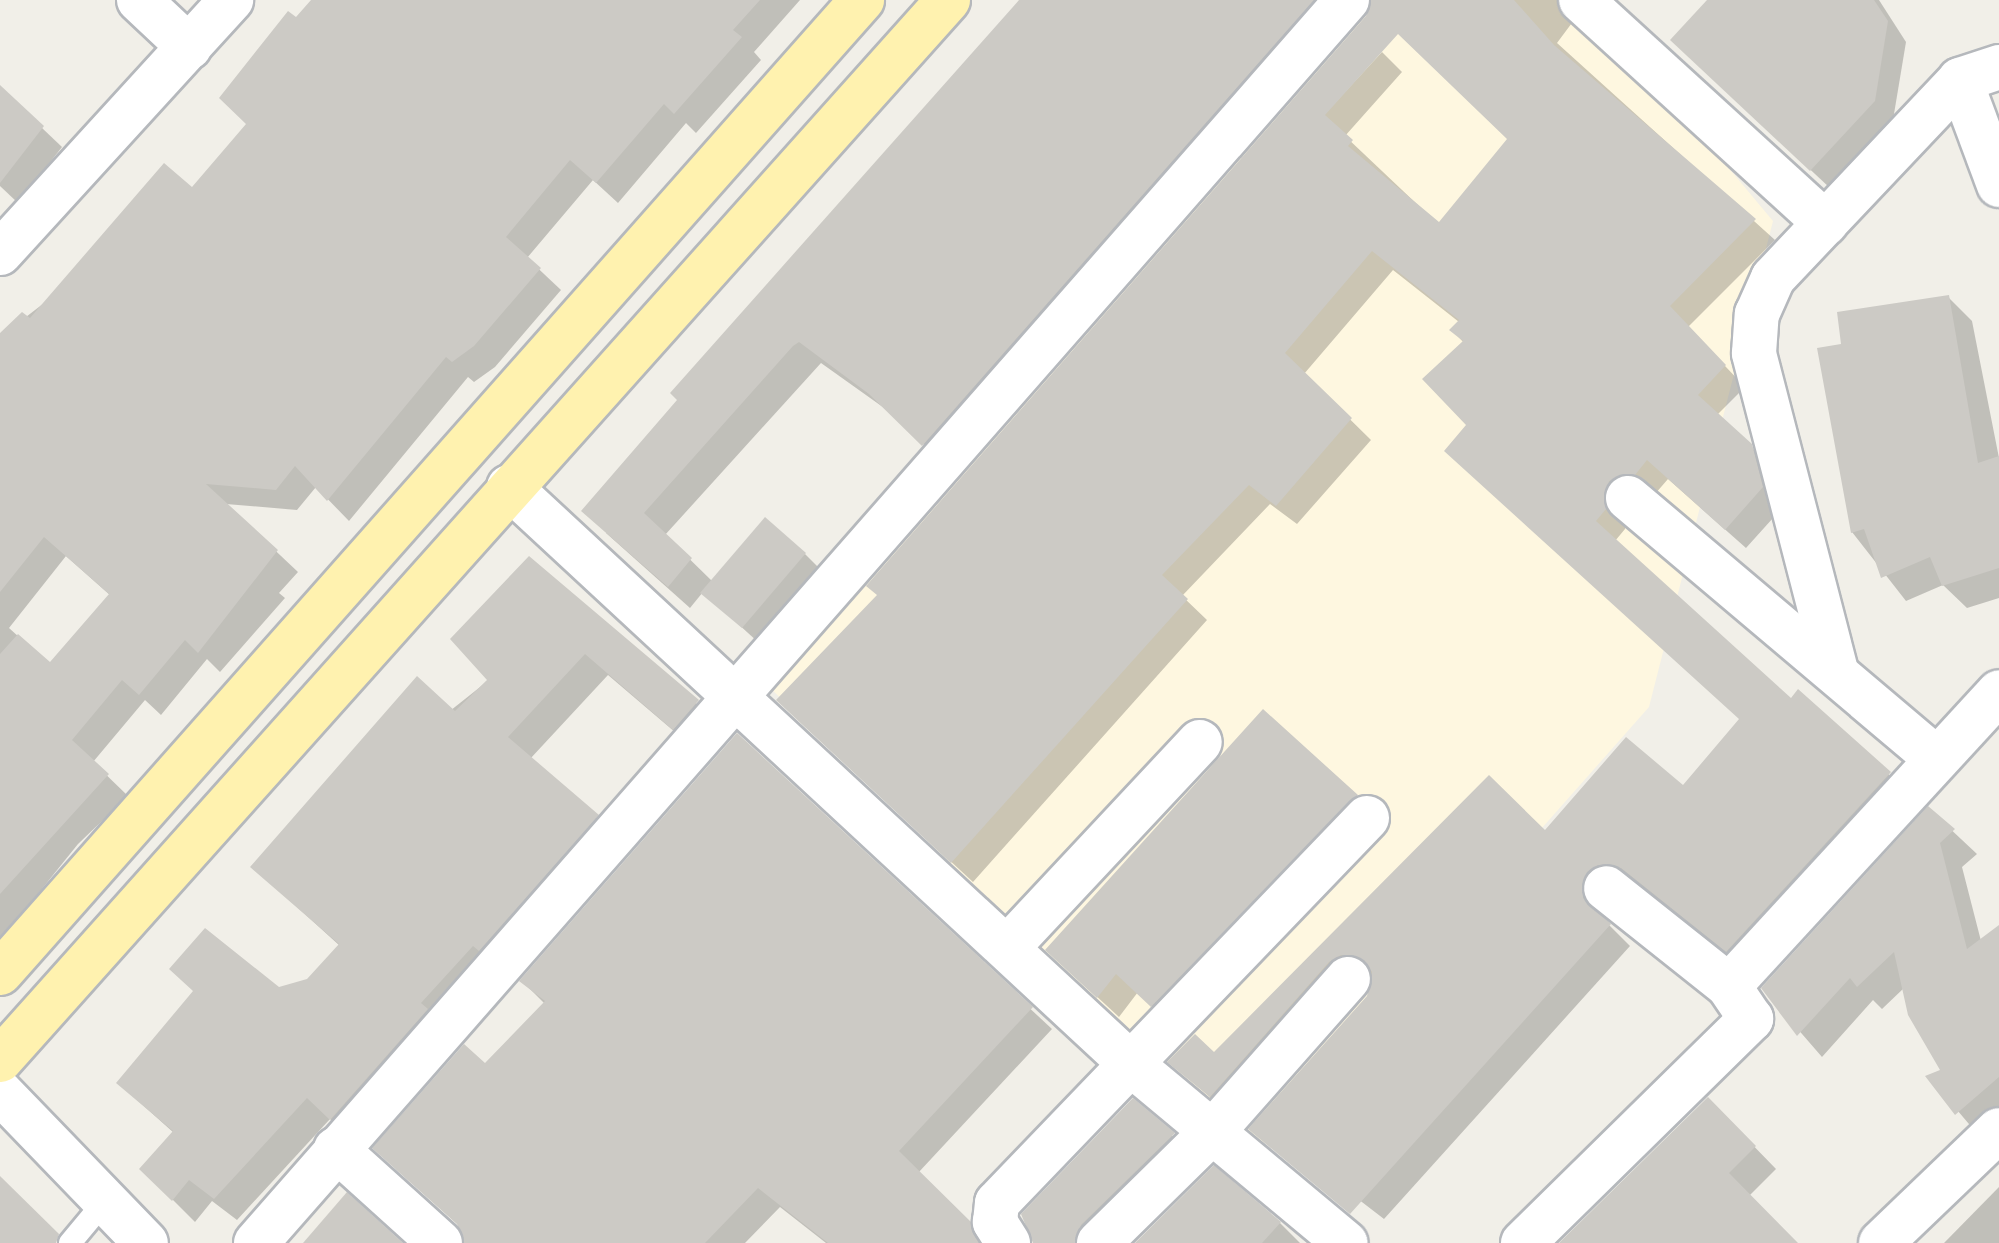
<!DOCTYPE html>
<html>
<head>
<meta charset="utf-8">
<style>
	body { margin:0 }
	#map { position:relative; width:1999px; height:1243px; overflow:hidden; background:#f1efe8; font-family:Arial,sans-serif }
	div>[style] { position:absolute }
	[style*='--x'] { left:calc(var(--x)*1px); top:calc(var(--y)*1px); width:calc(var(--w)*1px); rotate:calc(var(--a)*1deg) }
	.commercial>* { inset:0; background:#fef7e0 }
	.shadow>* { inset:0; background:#0003 }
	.building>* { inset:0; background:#cccac5 }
	.roads { filter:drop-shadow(2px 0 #b5b8bc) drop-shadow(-2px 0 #b5b8bc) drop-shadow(0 2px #b5b8bc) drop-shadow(0 -2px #b5b8bc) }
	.lane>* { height:22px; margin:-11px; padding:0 11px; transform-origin:11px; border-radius:11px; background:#fff }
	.street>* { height:44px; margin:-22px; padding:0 22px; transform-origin:22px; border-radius:22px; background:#fff }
	.primary>* { height:44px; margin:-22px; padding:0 22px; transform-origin:22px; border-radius:22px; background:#fff2af }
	span { translate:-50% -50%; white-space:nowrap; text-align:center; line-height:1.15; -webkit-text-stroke:6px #fff; paint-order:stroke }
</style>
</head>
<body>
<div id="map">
	<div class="commercial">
		<i style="clip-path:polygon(1329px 0,1588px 0,1773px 221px,1649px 707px,1252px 1156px,764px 682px)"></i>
	</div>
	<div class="shadow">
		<i style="clip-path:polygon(evenodd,313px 0,800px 0,754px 52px,761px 60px,696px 133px,686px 123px,618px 203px,593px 180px,527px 258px,561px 290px,495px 367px,474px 382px,468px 377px,349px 521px,316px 487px,297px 510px,226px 504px,298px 572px,279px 593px,285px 598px,220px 672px,207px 659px,161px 715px,145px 700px,93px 762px,128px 796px,78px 844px,0 941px,0 337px,192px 189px,249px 124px,296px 19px,313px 0,66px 556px,111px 596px,50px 665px,9px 628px,66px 556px)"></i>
		<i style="clip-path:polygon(1021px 0,1325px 0,945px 466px,894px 415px,821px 363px,665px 535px,712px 581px,805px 554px,821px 570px,759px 643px,703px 592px,690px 608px,606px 533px)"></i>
		<i style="clip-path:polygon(1401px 0,1589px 0,1557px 43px,1775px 240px,1688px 327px,1745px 387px,1717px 415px,1771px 466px,1782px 508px,1746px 548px,1668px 479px,1655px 494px,1629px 501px,1625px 529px,1615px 541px,1791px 701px,1799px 692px,1910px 794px,1748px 971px,1643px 888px,1619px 884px,1607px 892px,1603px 919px,1630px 946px,1384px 1219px,1280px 1139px,1369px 997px,1373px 977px,1362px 974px,1226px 1111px,1170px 1062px,1214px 1055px,1489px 778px,1545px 833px,1684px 788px,1741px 720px,1468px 425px,1464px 343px,1452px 330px,1459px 322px,1393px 270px,1304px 374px,1371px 440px,1297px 524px,1270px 504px,1182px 596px,1207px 620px,973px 882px,798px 720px,879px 595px,1382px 52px,1402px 72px,1345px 136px,1439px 225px,1510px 139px)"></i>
		<i style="clip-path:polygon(1710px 0,1879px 0,1906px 42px,1893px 120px,1830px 188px,1692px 59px)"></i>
		<i style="clip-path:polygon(0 88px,62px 147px,18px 203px,0 186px)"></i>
		<i style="clip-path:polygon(1948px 297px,1972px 321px,1999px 458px,1999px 598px,1967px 608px,1943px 585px,1906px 601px,1852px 532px,1844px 345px)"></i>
		<i style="clip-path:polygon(529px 559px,720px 724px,696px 750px,608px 675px,530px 759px,619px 838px,354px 1141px,330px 1119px,237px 1220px,212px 1201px,195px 1222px,142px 1169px,174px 1133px,118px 1083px,278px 989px,308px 981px,340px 946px,253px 867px,489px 680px)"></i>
		<i style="clip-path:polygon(1263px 712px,1377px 817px,1173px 1026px,1138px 992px,1119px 1017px,1068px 970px)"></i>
		<i style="clip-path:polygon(737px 736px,1052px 1029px,918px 1173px,989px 1243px,826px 1243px,780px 1207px,745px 1243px,465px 1243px,462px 1228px,396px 1169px,545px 1004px,522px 981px)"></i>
		<i style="clip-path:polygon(1929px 809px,1977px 854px,1962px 867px,1981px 941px,1999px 927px,1999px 1120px,1980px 1137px,1929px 1077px,1943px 1071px,1904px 988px,1882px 1009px,1873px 1000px,1822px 1057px,1763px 989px)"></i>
		<i style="clip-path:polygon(1708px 1099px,1776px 1169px,1749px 1196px,1795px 1243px,1562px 1243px)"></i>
		<i style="clip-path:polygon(1133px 1101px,1194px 1155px,1105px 1243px,1040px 1243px)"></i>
		<i style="clip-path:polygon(1999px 1187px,1999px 1243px,1944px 1243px)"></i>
		<i style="clip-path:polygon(1280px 1223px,1300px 1243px,1137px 1243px)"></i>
	</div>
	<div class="building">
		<i style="clip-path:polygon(311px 0,760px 0,733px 30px,742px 37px,674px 114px,664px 104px,596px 183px,570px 160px,506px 237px,541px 268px,474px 346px,452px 362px,446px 357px,327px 501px,295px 466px,276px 490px,206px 484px,278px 550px,198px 653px,185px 640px,139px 695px,122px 680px,72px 740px,109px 774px,0 894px,0 654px,18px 634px,50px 662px,109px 594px,44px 537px,0 592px,0 333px,22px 312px,30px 318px,164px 163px,192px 187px,246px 124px,219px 98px,288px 11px,296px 17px)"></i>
		<i style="clip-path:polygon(1019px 0,1314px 0,922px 446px,869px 394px,799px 342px,793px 346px,644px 513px,692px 558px,668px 587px,581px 511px,677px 400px,670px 393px)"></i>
		<i style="clip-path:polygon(evenodd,1371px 0,1514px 0,1554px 45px,1756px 219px,1670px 306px,1726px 365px,1698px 395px,1752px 444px,1763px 487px,1725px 530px,1647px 460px,1635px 475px,1609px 481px,1606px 509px,1596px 521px,1791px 698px,1798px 689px,1891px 772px,1726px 952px,1621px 868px,1598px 865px,1587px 872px,1583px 898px,1611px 924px,1350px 1214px,1248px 1129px,1367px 996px,1372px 972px,1364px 960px,1341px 955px,1329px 962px,1210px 1097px,1167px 1062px,1195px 1034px,1214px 1052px,1489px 775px,1545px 830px,1626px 737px,1683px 785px,1739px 719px,1444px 451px,1466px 425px,1422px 379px,1463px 341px,1449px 330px,1459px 320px,1372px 251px,1285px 353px,1352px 418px,1276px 506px,1249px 485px,1162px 575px,1188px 599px,951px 863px,776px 700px,877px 595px,866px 586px,1366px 16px,1371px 0,1398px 34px,1507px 139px,1439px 222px,1348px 146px,1353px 140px,1325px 115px,1398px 34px)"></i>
		<i style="clip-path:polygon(1707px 0,1874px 0,1888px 21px,1875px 101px,1810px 171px,1670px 40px)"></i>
		<i style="clip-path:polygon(0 85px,44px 126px,0 183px)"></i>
		<i style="clip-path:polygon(1949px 295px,1978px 463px,1999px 456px,1999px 568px,1942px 586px,1930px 557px,1881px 578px,1864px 529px,1851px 533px,1817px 348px,1841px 344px,1837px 312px)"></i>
		<i style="clip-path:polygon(765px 517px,806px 553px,742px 628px,700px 593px)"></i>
		<i style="clip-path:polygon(529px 556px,699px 700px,673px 730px,585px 654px,508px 737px,599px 815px,479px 951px,473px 946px,421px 1003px,428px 1009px,330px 1120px,307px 1098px,214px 1199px,189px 1180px,172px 1201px,139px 1169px,173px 1131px,116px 1083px,193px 991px,169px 969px,205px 928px,279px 987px,307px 979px,339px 944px,250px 867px,417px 676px,455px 711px,487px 680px,450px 639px)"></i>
		<i style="clip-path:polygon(1263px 709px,1358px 795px,1151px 1007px,1116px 974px,1097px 998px,1045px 950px)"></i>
		<i style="clip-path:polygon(737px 733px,1033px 1007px,899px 1151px,971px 1222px,979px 1243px,828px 1243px,758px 1188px,705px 1243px,464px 1243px,457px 1224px,372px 1148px,464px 1044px,485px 1063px,545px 1001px,519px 981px)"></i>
		<i style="clip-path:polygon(1928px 806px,1955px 829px,1940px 843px,1967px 949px,1999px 925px,1999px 1077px,1955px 1115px,1925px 1076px,1940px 1070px,1908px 1015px,1894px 952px,1857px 987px,1850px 978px,1797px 1036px,1761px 988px)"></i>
		<i style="clip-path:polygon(1708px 1097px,1756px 1146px,1729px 1173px,1798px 1243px,1559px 1243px)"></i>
		<i style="clip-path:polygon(1133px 1098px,1175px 1133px,1081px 1225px,1075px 1243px,1033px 1243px,1021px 1214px)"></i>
		<i style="clip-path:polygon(1214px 1165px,1281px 1222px,1262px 1243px,1135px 1243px)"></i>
		<i style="clip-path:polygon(0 1176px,59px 1234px,56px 1243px,0 1243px)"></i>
		<i style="clip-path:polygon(347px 1192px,403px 1243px,303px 1243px)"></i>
	</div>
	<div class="roads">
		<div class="lane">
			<i style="--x:70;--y:1243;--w:55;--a:-50.2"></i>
		</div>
		<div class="street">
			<i style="--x:139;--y:0;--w:69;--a:43.2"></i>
			<i style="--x:1581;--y:0;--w:331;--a:42.4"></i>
			<i style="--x:1960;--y:80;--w:112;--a:69.6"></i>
			<i style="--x:0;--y:253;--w:343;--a:-47.6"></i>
			<i style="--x:509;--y:487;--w:850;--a:42.85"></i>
			<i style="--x:1132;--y:1065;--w:278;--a:39.8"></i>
			<i style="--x:1628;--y:498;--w:404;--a:40.2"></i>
			<i style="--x:1835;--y:667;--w:324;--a:-104.5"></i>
			<i style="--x:1754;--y:353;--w:39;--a:-86"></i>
			<i style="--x:1757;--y:314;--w:39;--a:-66"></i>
			<i style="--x:1773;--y:278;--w:272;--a:-46.6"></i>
			<i style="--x:1960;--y:80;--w:41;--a:-18.4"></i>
			<i style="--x:1007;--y:948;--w:282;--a:-46.9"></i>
			<i style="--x:1729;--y:986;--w:399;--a:-47.4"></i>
			<i style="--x:0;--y:1092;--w:210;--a:46"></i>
			<i style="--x:336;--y:1149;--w:140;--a:42.1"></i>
			<i style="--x:256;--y:1243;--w:1654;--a:-48.73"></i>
			<i style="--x:1008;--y:1243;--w:25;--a:-122"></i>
			<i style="--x:995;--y:1222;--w:19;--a:-84"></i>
			<i style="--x:997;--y:1203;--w:534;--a:-46.14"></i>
			<i style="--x:1099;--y:1243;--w:164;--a:-44.5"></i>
			<i style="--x:1216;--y:1128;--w:199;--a:-48.5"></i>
			<i style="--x:1523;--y:1243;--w:320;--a:-44.5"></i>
			<i style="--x:1751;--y:1019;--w:40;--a:-124"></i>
			<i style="--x:1729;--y:986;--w:157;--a:-141.5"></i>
			<i style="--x:1881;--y:1243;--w:163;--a:-43.8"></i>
		</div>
		<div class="primary">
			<i style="--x:0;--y:973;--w:1300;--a:-48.46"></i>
			<i style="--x:0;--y:1060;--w:1422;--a:-48.19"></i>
		</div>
	</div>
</div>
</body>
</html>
